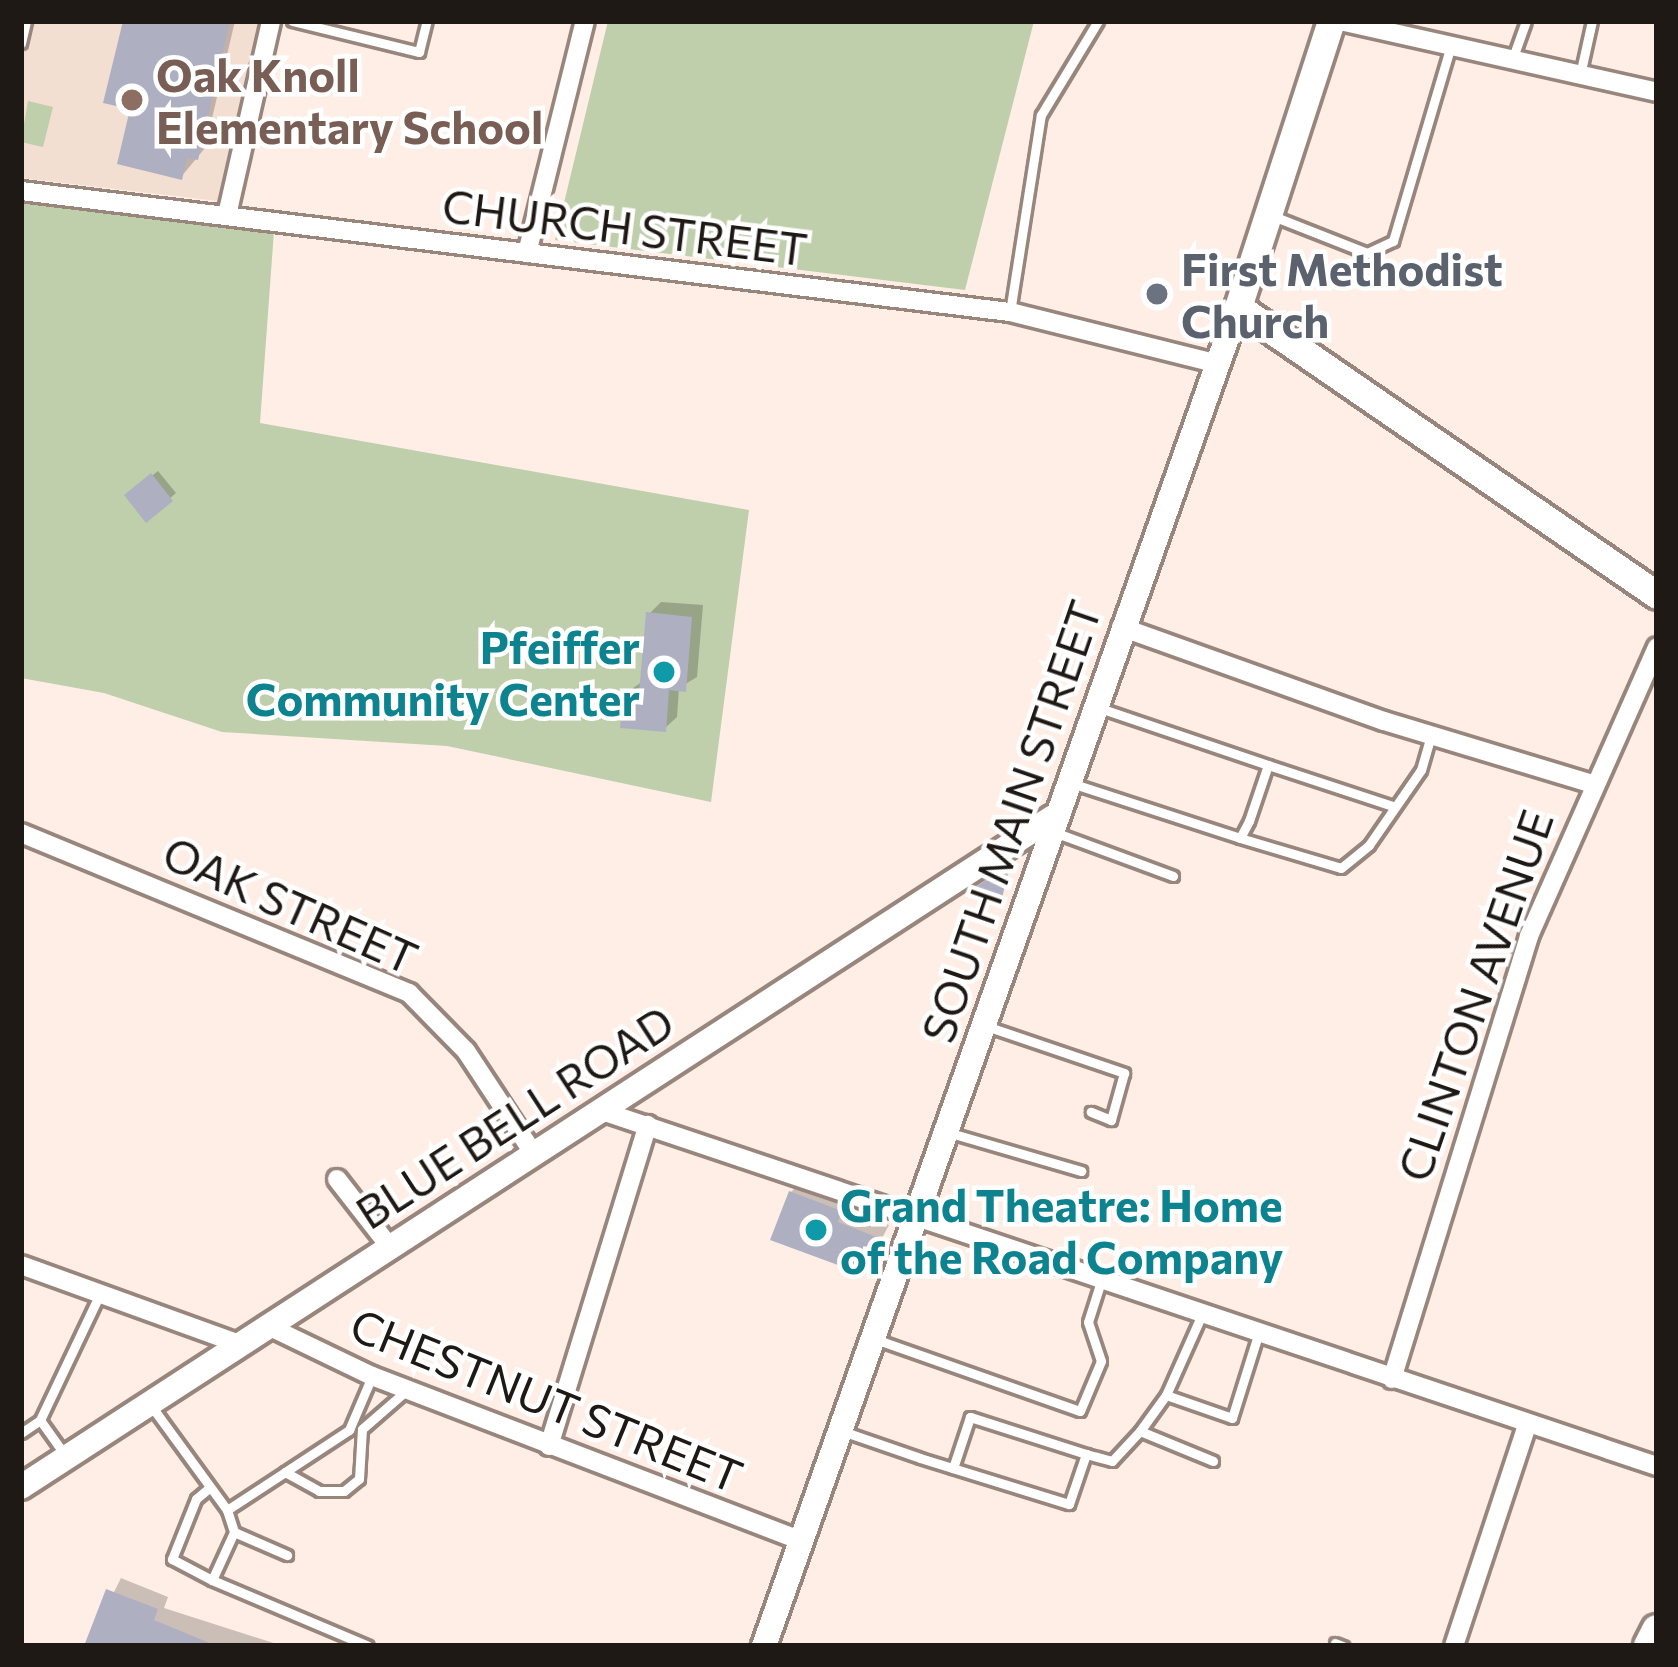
<!DOCTYPE html>
<html>
<head>
<meta charset="utf-8">
<style>
	body { margin:0 }
	#map { position:relative; width:1678px; height:1667px; overflow:hidden; background:#feeee5; font-family:Commissioner,sans-serif }
	div>[style] { position:absolute }
	[style*='--x'] { left:calc(var(--x)*1px); top:calc(var(--y)*1px); width:calc(var(--w)*1px); rotate:calc(var(--a)*1deg) }
	.built>* { inset:0; background:#f3ded2 }
	.green>* { inset:0; background:#bfceab }
	.shadow>* { inset:0; background:#0003 }
	.building>* { inset:0; background:#aeb0c2 }
	.roads { filter:drop-shadow(3px 0 #98867d) drop-shadow(-3px 0 #98867d) drop-shadow(0 3px #98867d) drop-shadow(0 -3px #98867d) }
	.service>* { height:9px; margin:-4.5px; padding:0 4.5px; transform-origin:4.5px; border-radius:4.5px; background:#fff }
	.minor>* { height:18px; margin:-9px; padding:0 9px; transform-origin:9px; border-radius:9px; background:#fff }
	.tertiary>* { height:24px; margin:-12px; padding:0 12px; transform-origin:12px; border-radius:12px; background:#fff }
	.secondary>* { height:27px; margin:-13.5px; padding:0 13.5px; transform-origin:13.5px; border-radius:13.5px; background:#fff }
	.trunk>* { height:30px; margin:-15px; padding:0 15px; transform-origin:15px; border-radius:15px; background:#fff }
	.dots>* { width:33px; height:33px; translate:-50% -50%; box-sizing:border-box; border:6px solid #fff; border-radius:50% }
	span { translate:-50% -50%; white-space:nowrap; text-align:center; line-height:1.15; -webkit-text-stroke:9px #fff; paint-order:stroke }
	.education-label { font-size:45px; color:#785e54; font-weight:700 }
	.left { translate:0 -50%; text-align:left }
	.street-label { font-size:45px; color:#1f1915 }
	.worship-label { font-size:45px; color:#5b616d; font-weight:700 }
	.culture-label { font-size:45px; color:#0d838f; font-weight:700 }
	.right { translate:-100% -50%; text-align:right }
	.frame { position:absolute; inset:0; border:24px solid #1f1915; pointer-events:none }
</style>
</head>
<body>
<div id="map">
	<div class="built">
		<i style="clip-path:polygon(21px 21px,262px 21px,218px 201px,21px 178px)"></i>
	</div>
	<div class="green">
		<i style="clip-path:polygon(608px 21px,1034px 21px,965px 290px,555px 240px)"></i>
		<i style="clip-path:polygon(28px 101px,53px 107px,43px 147px,21px 142px)"></i>
		<i style="clip-path:polygon(21px 189px,275px 217px,260px 423px,749px 510px,711px 802px,447px 746px,222px 732px,104px 693px,21px 678px)"></i>
	</div>
	<div class="shadow">
		<i style="clip-path:polygon(126px 21px,235px 21px,205px 148px,181px 177px,133px 107px)"></i>
		<i style="clip-path:polygon(158px 471px,176px 493px,147px 518px,128px 495px)"></i>
		<i style="clip-path:polygon(661px 602px,703px 605px,697px 677px,679px 688px,677px 717px,664px 729px,626px 693px,643px 681px,649px 614px)"></i>
		<i style="clip-path:polygon(1011px 865px,1000px 901px,977px 887px)"></i>
		<i style="clip-path:polygon(803px 1180px,852px 1199px,848px 1210px,889px 1225px,864px 1272px,791px 1192px)"></i>
		<i style="clip-path:polygon(121px 1578px,168px 1597px,164px 1608px,283px 1646px,87px 1646px)"></i>
	</div>
	<div class="building">
		<i style="clip-path:polygon(123px 21px,230px 21px,198px 160px,187px 158px,182px 180px,117px 164px,130px 109px,103px 103px)"></i>
		<i style="clip-path:polygon(151px 473px,173px 501px,146px 523px,124px 495px)"></i>
		<i style="clip-path:polygon(646px 612px,692px 617px,686px 692px,669px 690px,666px 732px,620px 728px,623px 691px,639px 693px)"></i>
		<i style="clip-path:polygon(1009px 865px,1001px 904px,968px 892px)"></i>
		<i style="clip-path:polygon(789px 1191px,842px 1211px,838px 1222px,879px 1238px,865px 1275px,770px 1240px)"></i>
		<i style="clip-path:polygon(106px 1589px,158px 1609px,154px 1620px,217px 1646px,84px 1646px)"></i>
	</div>
	<div class="roads">
		<div class="service">
			<i style="--x:292;--y:21;--w:131;--a:13.7"></i>
			<i style="--x:419;--y:52;--w:32;--a:-76"></i>
			<i style="--x:21;--y:43;--w:23;--a:-77"></i>
			<i style="--x:1512;--y:60;--w:41;--a:-70.3"></i>
			<i style="--x:1580;--y:75;--w:55;--a:-77.5"></i>
			<i style="--x:1273;--y:216;--w:101;--a:21.5"></i>
			<i style="--x:1367;--y:253;--w:29;--a:-25"></i>
			<i style="--x:1393;--y:241;--w:201;--a:-73.5"></i>
			<i style="--x:1010;--y:312;--w:199;--a:-81.1"></i>
			<i style="--x:1041;--y:115;--w:110;--a:-58.8"></i>
			<i style="--x:1268;--y:765;--w:132;--a:18.2"></i>
			<i style="--x:1071;--y:783;--w:178;--a:18"></i>
			<i style="--x:1240;--y:838;--w:19;--a:-62"></i>
			<i style="--x:1249;--y:821;--w:59;--a:-71.3"></i>
			<i style="--x:1268;--y:765;--w:177;--a:-161.3"></i>
			<i style="--x:1054;--y:832;--w:127;--a:20.3"></i>
			<i style="--x:1240;--y:838;--w:105;--a:16.5"></i>
			<i style="--x:1341;--y:868;--w:36;--a:-39"></i>
			<i style="--x:1369;--y:845;--w:91;--a:-55.3"></i>
			<i style="--x:1421;--y:770;--w:36;--a:-74"></i>
			<i style="--x:989;--y:1027;--w:143;--a:18.8"></i>
			<i style="--x:1124;--y:1073;--w:49;--a:105.5"></i>
			<i style="--x:1111;--y:1120;--w:22;--a:-158"></i>
			<i style="--x:947;--y:1132;--w:140;--a:16.2"></i>
			<i style="--x:875;--y:1339;--w:217;--a:19.4"></i>
			<i style="--x:1080;--y:1411;--w:54;--a:-67.2"></i>
			<i style="--x:1101;--y:1361;--w:41;--a:-108.4"></i>
			<i style="--x:1088;--y:1322;--w:46;--a:-72.3"></i>
			<i style="--x:1166;--y:1395;--w:91;--a:-66"></i>
			<i style="--x:152;--y:1407;--w:127;--a:53.9"></i>
			<i style="--x:227;--y:1510;--w:69;--a:-33.2"></i>
			<i style="--x:285;--y:1472;--w:39;--a:29"></i>
			<i style="--x:319;--y:1491;--w:25;--a:0"></i>
			<i style="--x:344;--y:1491;--w:19;--a:-39"></i>
			<i style="--x:359;--y:1479;--w:50;--a:-86.6"></i>
			<i style="--x:362;--y:1429;--w:60;--a:-40.9"></i>
			<i style="--x:1140;--y:1431;--w:44;--a:-54.2"></i>
			<i style="--x:1166;--y:1395;--w:70;--a:19.2"></i>
			<i style="--x:1232;--y:1418;--w:90;--a:-72.6"></i>
			<i style="--x:845;--y:1432;--w:79;--a:19.1"></i>
			<i style="--x:920;--y:1458;--w:156;--a:17.2"></i>
			<i style="--x:1069;--y:1504;--w:53;--a:-71.2"></i>
			<i style="--x:1086;--y:1454;--w:122;--a:-162.3"></i>
			<i style="--x:970;--y:1417;--w:54;--a:108.4"></i>
			<i style="--x:21;--y:1433;--w:23;--a:-34"></i>
			<i style="--x:1086;--y:1454;--w:27;--a:15"></i>
			<i style="--x:1112;--y:1461;--w:41;--a:-47"></i>
			<i style="--x:1140;--y:1431;--w:79;--a:22.3"></i>
			<i style="--x:65;--y:1455;--w:43;--a:-125.5"></i>
			<i style="--x:40;--y:1420;--w:137;--a:-64.6"></i>
			<i style="--x:285;--y:1472;--w:77;--a:-33.3"></i>
			<i style="--x:349;--y:1430;--w:59;--a:-66.9"></i>
			<i style="--x:209;--y:1488;--w:17;--a:140"></i>
			<i style="--x:196;--y:1499;--w:65;--a:111.8"></i>
			<i style="--x:172;--y:1559;--w:45;--a:27.7"></i>
			<i style="--x:227;--y:1510;--w:23;--a:72"></i>
			<i style="--x:234;--y:1532;--w:58;--a:23.5"></i>
			<i style="--x:234;--y:1532;--w:53;--a:114.6"></i>
			<i style="--x:212;--y:1580;--w:169;--a:22.9"></i>
			<i style="--x:1335;--y:1643;--w:9;--a:21"></i>
		</div>
		<div class="minor">
			<i style="--x:1340;--y:21;--w:325;--a:12.6"></i>
			<i style="--x:21;--y:191;--w:996;--a:6.98"></i>
			<i style="--x:1010;--y:312;--w:210;--a:14"></i>
			<i style="--x:227;--y:215;--w:199;--a:-77.2"></i>
			<i style="--x:527;--y:253;--w:239;--a:-76"></i>
			<i style="--x:1121;--y:627;--w:279;--a:19.7"></i>
			<i style="--x:1384;--y:721;--w:215;--a:16.8"></i>
			<i style="--x:21;--y:833;--w:420;--a:22.4"></i>
			<i style="--x:409;--y:993;--w:81;--a:45.5"></i>
			<i style="--x:466;--y:1051;--w:123;--a:56.6"></i>
			<i style="--x:599;--y:1110;--w:1116;--a:18.6"></i>
			<i style="--x:337;--y:1179;--w:86;--a:52.1"></i>
			<i style="--x:21;--y:1265;--w:232;--a:19.9"></i>
			<i style="--x:268;--y:1326;--w:115;--a:25.7"></i>
			<i style="--x:372;--y:1376;--w:457;--a:21"></i>
			<i style="--x:1392;--y:1379;--w:464;--a:-72.8"></i>
			<i style="--x:1529;--y:936;--w:316;--a:-66.1"></i>
			<i style="--x:549;--y:1446;--w:336;--a:-72.9"></i>
			<i style="--x:1454;--y:1646;--w:230;--a:-71.7"></i>
		</div>
		<div class="tertiary">
			<i style="--x:21;--y:1487;--w:1230;--a:-32.99"></i>
			<i style="--x:764;--y:1646;--w:1420;--a:-70.51"></i>
		</div>
		<div class="secondary">
			<i style="--x:1331;--y:21;--w:301;--a:108"></i>
			<i style="--x:1238;--y:307;--w:508;--a:34.5"></i>
		</div>
		<div class="trunk">
			<i style="--x:1649;--y:1646;--w:18;--a:-63"></i>
		</div>
	</div>
	<div class="dots">
		<i style="left:132px;top:100px;background:#8d6e63"></i>
		<i style="left:1157px;top:294px;background:#6b7280"></i>
		<i style="left:664px;top:672px;background:#0f9aa8"></i>
		<i style="left:816px;top:1230px;background:#0f9aa8"></i>
	</div>
	<div class="education-label">
		<span class="left" style="left:156px;top:100px">Oak Knoll<br>Elementary School</span>
	</div>
	<div class="street-label">
		<span style="left:625px;top:226px;rotate:7deg">CHURCH STREET</span>
		<span style="left:1010px;top:821px;rotate:-71deg">SOUTH MAIN STREET</span>
		<span style="left:291px;top:904px;rotate:24deg">OAK STREET</span>
		<span style="left:1474px;top:995px;rotate:-71deg">CLINTON AVENUE</span>
		<span style="left:514px;top:1116px;rotate:-33deg">BLUE BELL ROAD</span>
		<span style="left:547px;top:1399px;rotate:22deg">CHESTNUT STREET</span>
	</div>
	<div class="worship-label">
		<span class="left" style="left:1181px;top:294px">First Methodist<br>Church</span>
	</div>
	<div class="culture-label">
		<span class="right" style="left:640px;top:672px">Pfeiffer<br>Community Center</span>
		<span class="left" style="left:840px;top:1230px">Grand Theatre: Home<br>of the Road Company</span>
	</div>
	<div class="frame"></div>
</div>
</body>
</html>
